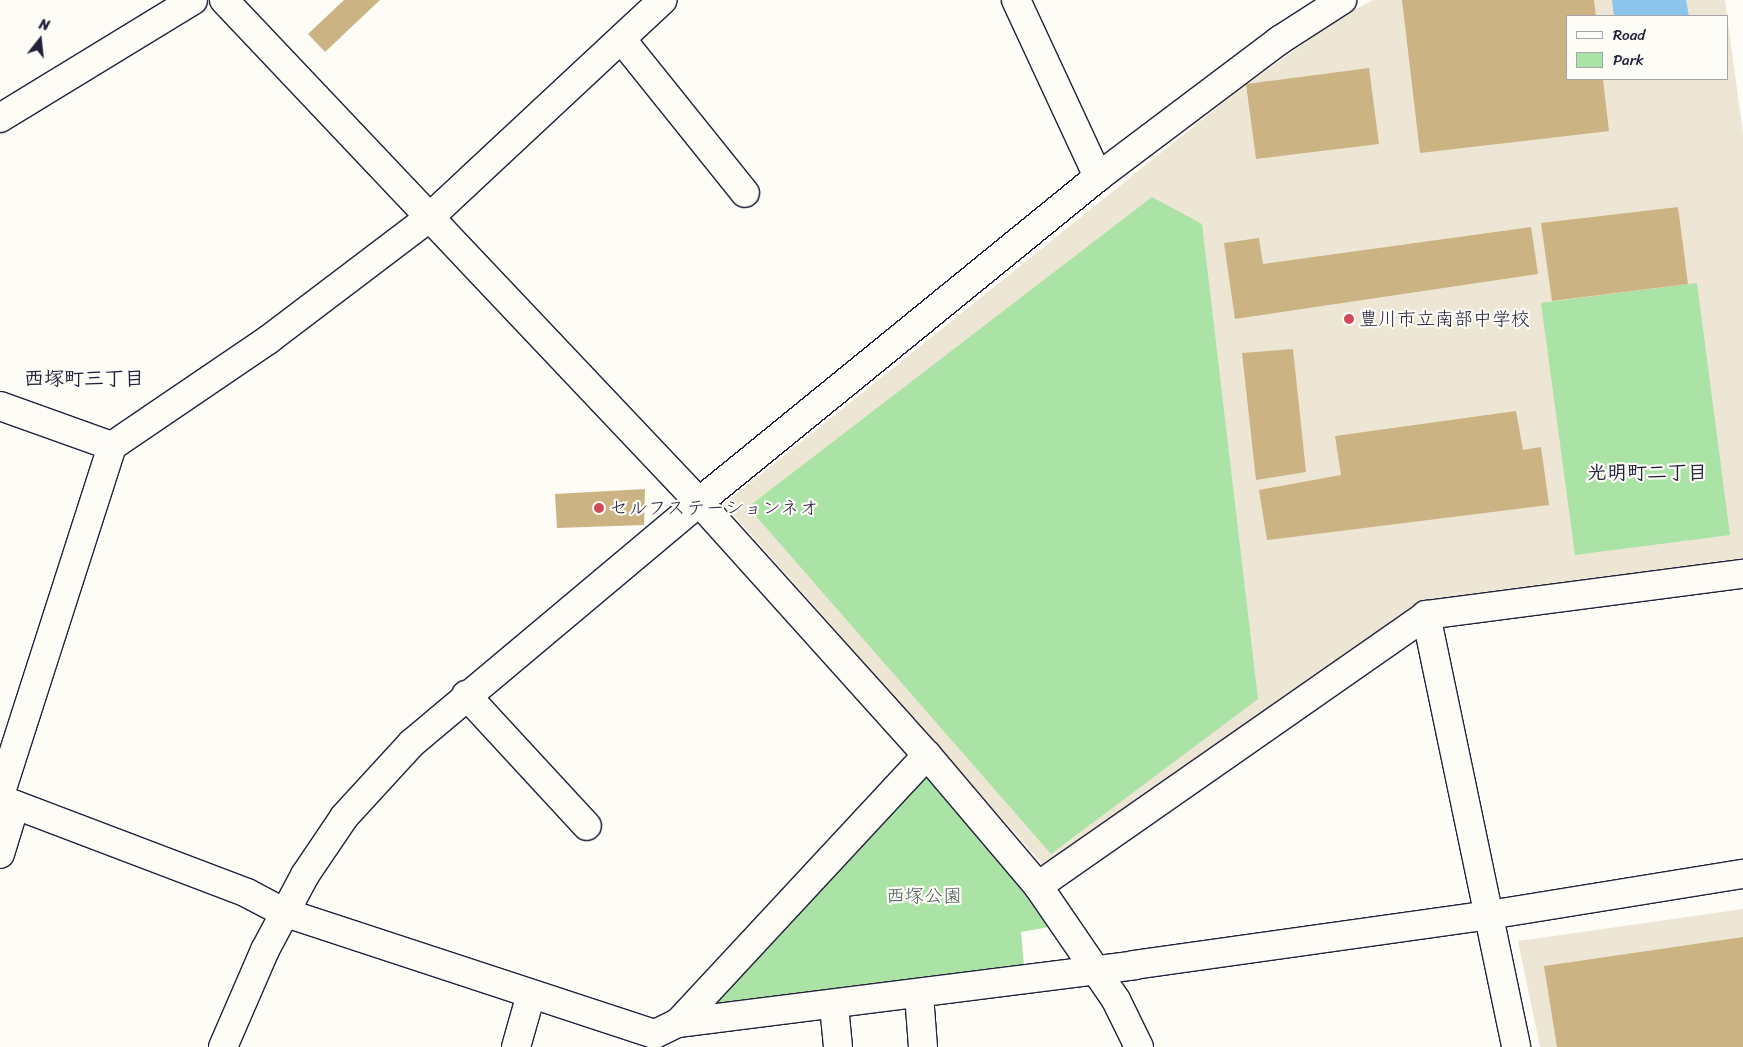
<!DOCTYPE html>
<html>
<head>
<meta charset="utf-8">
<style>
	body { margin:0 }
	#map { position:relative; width:1743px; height:1047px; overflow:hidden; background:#fdfcf7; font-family:Sriracha,"Klee One",sans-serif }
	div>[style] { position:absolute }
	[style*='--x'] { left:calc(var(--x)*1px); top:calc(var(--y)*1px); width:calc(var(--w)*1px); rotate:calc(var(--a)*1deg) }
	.built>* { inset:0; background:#eee6d4 }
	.green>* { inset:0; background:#abe2a6 }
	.water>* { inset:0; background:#8dc5ec }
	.building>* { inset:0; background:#ccb383 }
	.roads { filter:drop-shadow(1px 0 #22223b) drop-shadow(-1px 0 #22223b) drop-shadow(0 1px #22223b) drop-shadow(0 -1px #22223b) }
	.minor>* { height:28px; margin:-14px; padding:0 14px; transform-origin:14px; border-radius:14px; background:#fdfcf7 }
	.tertiary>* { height:28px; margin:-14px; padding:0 14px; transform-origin:14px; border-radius:14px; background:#fdfcf7 }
	.dots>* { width:14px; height:14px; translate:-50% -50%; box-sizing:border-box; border:2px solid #fdfcf7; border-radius:50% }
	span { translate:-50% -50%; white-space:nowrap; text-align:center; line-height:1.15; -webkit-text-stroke:4.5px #fdfcf7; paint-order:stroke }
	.poi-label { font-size:19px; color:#22223b }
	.left { translate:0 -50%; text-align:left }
	.park-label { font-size:19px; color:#4b5c5b }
	.neighbourhood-label { font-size:20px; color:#22223b; font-weight:700 }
	.legend { position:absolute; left:1566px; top:15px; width:162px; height:65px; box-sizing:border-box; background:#fdfcf7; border:1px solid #a5a5ac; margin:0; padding:6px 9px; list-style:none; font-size:15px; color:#22223b }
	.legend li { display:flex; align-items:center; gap:10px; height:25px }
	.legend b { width:25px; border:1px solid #a5a5ac }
	.north { position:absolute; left:15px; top:15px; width:50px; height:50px; -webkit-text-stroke:4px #fdfcf7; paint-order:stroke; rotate:16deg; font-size:14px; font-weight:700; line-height:20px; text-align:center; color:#22223b }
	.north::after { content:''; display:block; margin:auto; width:18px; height:22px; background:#22223b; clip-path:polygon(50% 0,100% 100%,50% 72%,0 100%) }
</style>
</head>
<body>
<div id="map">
	<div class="built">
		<i style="clip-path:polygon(evenodd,1373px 0,1725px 0,1743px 134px,1743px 558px,1417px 606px,1044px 866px,724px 504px,1239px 90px,1344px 15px,1373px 0,1567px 16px,1727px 16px,1727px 79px,1567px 79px,1567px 16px)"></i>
		<i style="clip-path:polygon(1743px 909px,1743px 1047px,1540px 1047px,1518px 941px)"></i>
	</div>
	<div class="green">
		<i style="clip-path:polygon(1152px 197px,1202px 224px,1258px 699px,1051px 854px,748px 507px)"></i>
		<i style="clip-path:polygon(1697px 283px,1730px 535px,1575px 555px,1541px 303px)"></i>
		<i style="clip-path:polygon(933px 774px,1004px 857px,1049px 927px,1021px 932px,1024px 966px,724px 1014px,719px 1001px,919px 775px)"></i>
	</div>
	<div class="water">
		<i style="clip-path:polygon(1612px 0,1686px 0,1689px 16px,1614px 16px)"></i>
	</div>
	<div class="building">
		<i style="clip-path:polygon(344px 0,380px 0,325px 52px,308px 34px)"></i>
		<i style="clip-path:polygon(1402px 0,1594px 0,1596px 16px,1567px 16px,1567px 79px,1603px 79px,1609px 131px,1420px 153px)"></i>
		<i style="clip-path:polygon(1369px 68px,1379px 144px,1256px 159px,1246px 84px)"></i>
		<i style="clip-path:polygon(1678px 207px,1688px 284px,1552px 301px,1541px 223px)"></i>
		<i style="clip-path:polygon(1531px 227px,1538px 274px,1235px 319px,1224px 243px,1259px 238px,1263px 264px)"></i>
		<i style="clip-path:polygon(1293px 349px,1306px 472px,1256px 480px,1242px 353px)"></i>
		<i style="clip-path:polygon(1516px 411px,1523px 450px,1541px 447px,1549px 505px,1267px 540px,1259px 490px,1341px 475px,1335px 436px)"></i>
		<i style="clip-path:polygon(645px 489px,644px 525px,557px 528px,555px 494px)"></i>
		<i style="clip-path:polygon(1743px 937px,1743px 1047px,1557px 1047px,1544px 966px)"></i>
	</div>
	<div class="roads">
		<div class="minor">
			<i style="--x:1016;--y:0;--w:195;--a:65.1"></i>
			<i style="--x:622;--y:40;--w:196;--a:51.2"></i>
			<i style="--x:0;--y:118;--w:226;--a:-31.4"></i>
			<i style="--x:0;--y:406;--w:119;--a:19.7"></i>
			<i style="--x:1426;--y:615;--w:441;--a:78.2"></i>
			<i style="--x:0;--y:795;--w:367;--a:-72.2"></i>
			<i style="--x:112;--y:446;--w:189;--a:-34.2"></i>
			<i style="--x:268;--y:340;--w:203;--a:-37.2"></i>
			<i style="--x:430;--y:217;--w:318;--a:-43"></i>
			<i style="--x:0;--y:854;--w:51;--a:-73"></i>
			<i style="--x:1038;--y:886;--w:473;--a:-34.9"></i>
			<i style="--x:1426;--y:615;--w:320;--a:-7.4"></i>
			<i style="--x:919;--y:995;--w:52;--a:85.6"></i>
			<i style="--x:834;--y:1006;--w:41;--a:84.4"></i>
			<i style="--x:678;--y:1023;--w:366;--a:-47.1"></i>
		</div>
		<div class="tertiary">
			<i style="--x:224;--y:0;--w:691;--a:46.58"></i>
			<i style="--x:699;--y:502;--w:341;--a:48"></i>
			<i style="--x:927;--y:755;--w:172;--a:49.7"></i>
			<i style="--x:1038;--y:886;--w:138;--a:55.6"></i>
			<i style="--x:1116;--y:1000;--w:52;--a:63.9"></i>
			<i style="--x:466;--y:695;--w:178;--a:47.3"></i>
			<i style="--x:0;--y:799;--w:264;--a:20.8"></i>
			<i style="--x:247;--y:893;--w:41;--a:27.8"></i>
			<i style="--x:283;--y:912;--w:391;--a:18.2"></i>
			<i style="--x:655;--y:1034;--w:25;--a:-26"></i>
			<i style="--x:678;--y:1023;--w:460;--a:-7.2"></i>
			<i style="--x:1134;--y:965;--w:359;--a:-8"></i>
			<i style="--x:1489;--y:915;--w:257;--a:-9.2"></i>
			<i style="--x:223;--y:1047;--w:106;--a:-66.6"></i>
			<i style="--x:265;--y:950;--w:85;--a:-61.9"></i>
			<i style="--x:305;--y:875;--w:71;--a:-55.9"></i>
			<i style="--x:345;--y:816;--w:99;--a:-47.5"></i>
			<i style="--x:412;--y:743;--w:375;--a:-40"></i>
			<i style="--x:699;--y:502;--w:515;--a:-39.16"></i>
			<i style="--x:1098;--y:177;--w:228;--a:-37"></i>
			<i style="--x:1280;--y:40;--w:74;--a:-32.8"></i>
			<i style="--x:516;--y:1047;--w:55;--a:-74.2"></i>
		</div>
	</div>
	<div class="dots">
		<i style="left:1349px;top:319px;background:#d1495b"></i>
		<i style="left:599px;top:508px;background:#d1495b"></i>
	</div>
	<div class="poi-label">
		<span class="left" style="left:1359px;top:319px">豊川市立南部中学校</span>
		<span class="left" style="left:609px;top:508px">セルフステーションネオ</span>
	</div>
	<div class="park-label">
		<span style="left:924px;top:896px">西塚公園</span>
	</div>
	<div class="neighbourhood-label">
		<span style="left:84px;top:378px">西塚町三丁目</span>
		<span style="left:1647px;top:472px">光明町二丁目</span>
	</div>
	<ul class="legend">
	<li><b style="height:6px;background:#fdfcf7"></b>Road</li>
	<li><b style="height:14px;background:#abe2a6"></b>Park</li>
	</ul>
	<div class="north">N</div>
</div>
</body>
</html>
